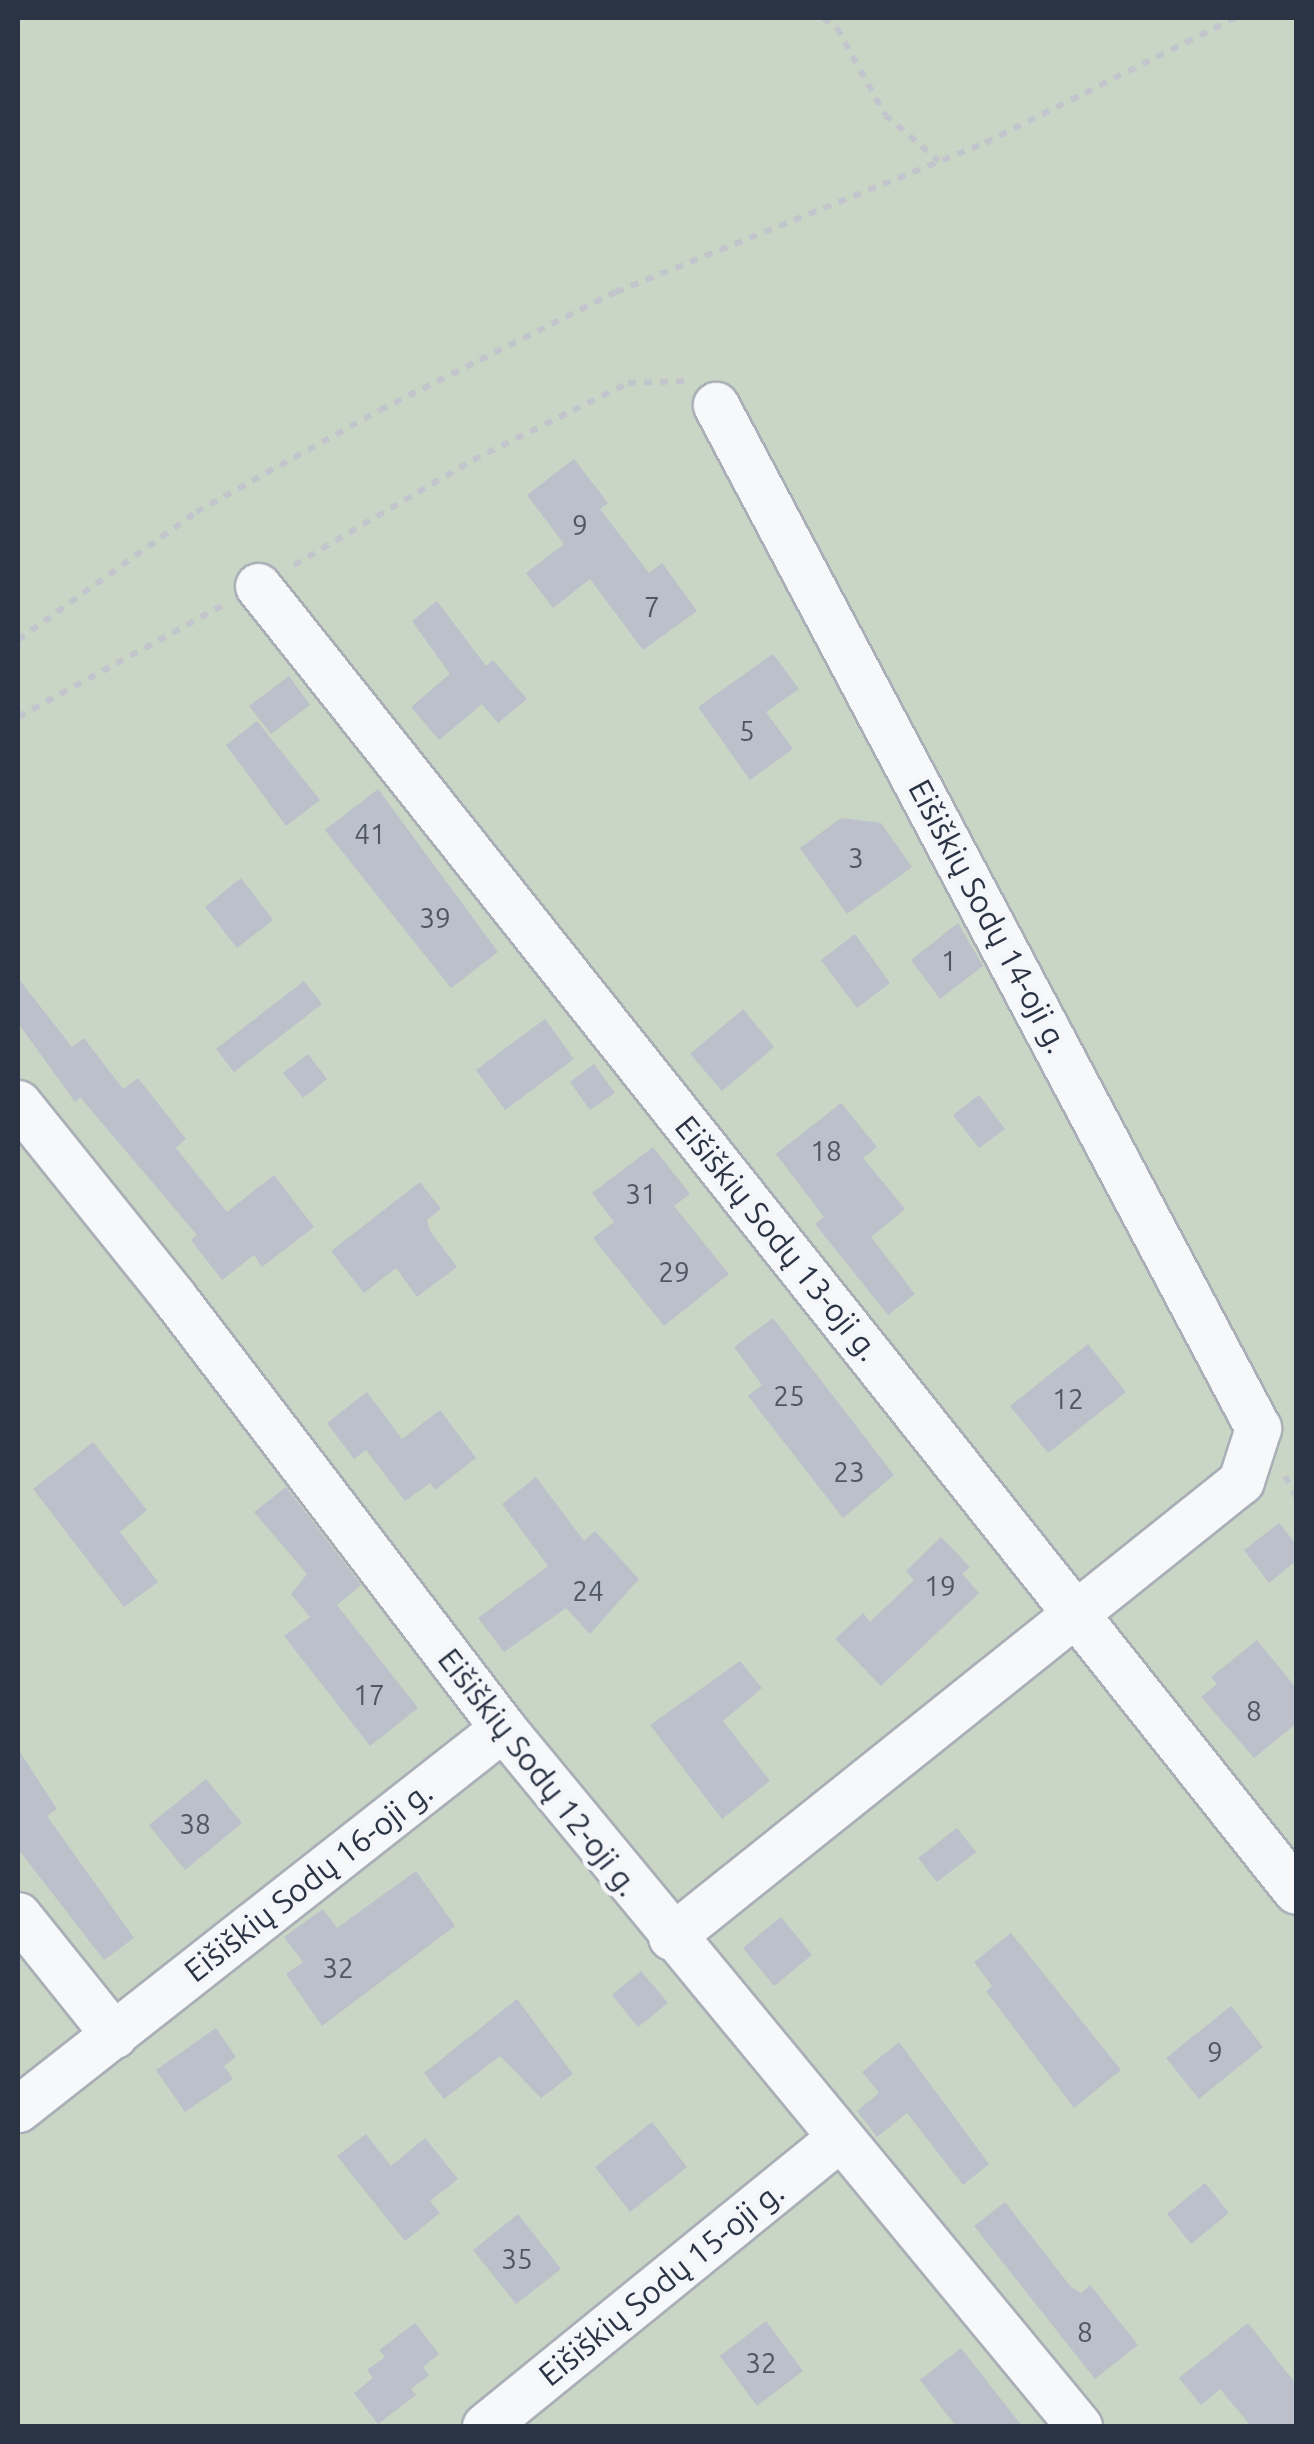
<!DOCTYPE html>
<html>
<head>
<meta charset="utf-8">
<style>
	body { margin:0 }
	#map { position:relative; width:1314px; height:2444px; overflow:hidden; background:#e4e7ec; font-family:Ubuntu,sans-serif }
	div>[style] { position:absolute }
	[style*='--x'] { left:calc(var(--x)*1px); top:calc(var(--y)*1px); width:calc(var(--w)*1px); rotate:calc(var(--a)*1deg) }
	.green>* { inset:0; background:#c9d6c5 }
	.building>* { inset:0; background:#bbc0ca }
	.path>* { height:6px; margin-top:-3px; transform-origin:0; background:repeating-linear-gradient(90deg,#c2c5cb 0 8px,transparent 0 16px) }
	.roads { filter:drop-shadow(2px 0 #a9aeb7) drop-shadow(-2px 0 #a9aeb7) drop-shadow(0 2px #a9aeb7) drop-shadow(0 -2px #a9aeb7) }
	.minor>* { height:45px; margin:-22.5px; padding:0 22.5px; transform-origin:22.5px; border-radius:22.5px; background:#f7f8fa }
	span { translate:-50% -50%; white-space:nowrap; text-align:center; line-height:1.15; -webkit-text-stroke:9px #f4f6f9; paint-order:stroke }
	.number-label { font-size:28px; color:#4f5766 }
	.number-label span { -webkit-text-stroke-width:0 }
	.street-label { font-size:32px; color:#2b3445 }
	.frame { position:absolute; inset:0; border:20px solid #2b3445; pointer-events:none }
</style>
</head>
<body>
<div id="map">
	<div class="green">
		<i style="clip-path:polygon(18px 18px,1296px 18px,1296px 2426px,18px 2426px)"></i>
	</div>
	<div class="building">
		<i style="clip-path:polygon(574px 459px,608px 503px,600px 509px,649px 573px,662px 563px,697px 611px,643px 650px,590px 579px,553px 608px,526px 573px,564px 544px,527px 495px)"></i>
		<i style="clip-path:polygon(437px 601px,486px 666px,493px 660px,527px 699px,498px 723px,482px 704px,439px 740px,411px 707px,450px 674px,412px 621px)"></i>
		<i style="clip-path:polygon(773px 654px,799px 689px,766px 712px,793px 749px,750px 780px,698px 707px)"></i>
		<i style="clip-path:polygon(289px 676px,310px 705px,271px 734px,249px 706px)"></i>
		<i style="clip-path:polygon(257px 721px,320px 800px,286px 826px,226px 745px)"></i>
		<i style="clip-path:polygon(378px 789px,498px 952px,451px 988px,325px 830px)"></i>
		<i style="clip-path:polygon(841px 818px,881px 823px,912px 867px,847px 914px,800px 848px)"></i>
		<i style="clip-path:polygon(241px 878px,273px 920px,237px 948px,205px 907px)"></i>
		<i style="clip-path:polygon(958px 923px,983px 966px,940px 999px,911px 960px)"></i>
		<i style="clip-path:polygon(855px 934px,890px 983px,857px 1008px,821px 960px)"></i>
		<i style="clip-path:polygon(18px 978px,72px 1047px,84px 1038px,123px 1089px,138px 1078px,186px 1139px,176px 1148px,227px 1212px,274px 1175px,314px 1227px,262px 1267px,254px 1255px,222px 1280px,191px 1240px,197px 1235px,80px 1097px,75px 1102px,18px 1023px)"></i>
		<i style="clip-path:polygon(304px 981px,322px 1004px,234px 1072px,216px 1049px)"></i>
		<i style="clip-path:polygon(743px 1009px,774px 1047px,722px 1091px,690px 1054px)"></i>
		<i style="clip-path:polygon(545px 1019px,574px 1059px,505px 1110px,476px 1070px)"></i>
		<i style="clip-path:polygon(308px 1054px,327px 1079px,303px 1098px,283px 1073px)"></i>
		<i style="clip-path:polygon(594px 1064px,615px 1093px,590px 1110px,570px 1082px)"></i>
		<i style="clip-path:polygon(979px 1095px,1005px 1129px,979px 1148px,953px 1115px)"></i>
		<i style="clip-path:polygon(841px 1103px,877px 1147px,863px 1158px,905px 1209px,871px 1237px,915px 1294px,888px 1315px,815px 1224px,824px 1217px,776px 1154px)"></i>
		<i style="clip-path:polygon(653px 1147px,690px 1194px,674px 1206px,729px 1274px,664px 1326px,593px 1238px,614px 1222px,592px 1193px)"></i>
		<i style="clip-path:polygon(420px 1182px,441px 1209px,427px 1220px,430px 1231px,457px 1267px,417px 1297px,396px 1268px,364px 1293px,331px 1251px)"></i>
		<i style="clip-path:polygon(773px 1318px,894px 1475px,843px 1518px,748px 1396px,762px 1385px,734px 1347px)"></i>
		<i style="clip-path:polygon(1088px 1344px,1126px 1392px,1048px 1453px,1010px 1406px)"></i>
		<i style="clip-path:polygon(367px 1392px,402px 1439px,440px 1410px,476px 1458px,435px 1490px,430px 1483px,405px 1501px,366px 1450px,354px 1459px,327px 1423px)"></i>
		<i style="clip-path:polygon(93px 1442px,147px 1510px,120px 1532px,158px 1582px,124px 1607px,33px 1489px)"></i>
		<i style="clip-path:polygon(536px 1477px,584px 1541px,595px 1531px,639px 1579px,590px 1634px,566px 1608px,504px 1652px,478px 1618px,548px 1566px,502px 1504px)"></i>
		<i style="clip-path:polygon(286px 1487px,361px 1585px,337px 1605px,418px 1708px,370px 1746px,284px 1636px,310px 1617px,291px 1594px,307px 1574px,254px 1512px)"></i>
		<i style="clip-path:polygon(1279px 1523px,1296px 1544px,1296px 1561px,1269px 1583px,1244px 1550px)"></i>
		<i style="clip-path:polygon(941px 1537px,970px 1567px,962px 1574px,979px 1593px,881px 1686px,835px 1639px,863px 1613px,870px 1622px,914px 1580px,906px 1571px)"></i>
		<i style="clip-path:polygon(1257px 1640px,1296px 1688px,1296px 1724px,1254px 1758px,1201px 1697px,1217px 1684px,1211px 1677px)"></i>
		<i style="clip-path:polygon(740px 1661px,762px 1688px,723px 1721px,770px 1781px,722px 1819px,650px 1725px)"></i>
		<i style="clip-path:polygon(18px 1749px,57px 1809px,47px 1816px,134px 1938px,104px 1960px,18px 1849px)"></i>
		<i style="clip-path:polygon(206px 1779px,242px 1823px,185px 1870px,149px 1825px)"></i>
		<i style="clip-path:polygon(957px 1828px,976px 1852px,937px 1882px,918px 1858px)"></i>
		<i style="clip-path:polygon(416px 1871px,455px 1926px,322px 2026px,286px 1974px,303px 1962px,284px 1937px,323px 1909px,337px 1928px)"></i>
		<i style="clip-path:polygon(781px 1917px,812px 1955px,774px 1986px,743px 1948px)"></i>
		<i style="clip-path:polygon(1011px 1933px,1121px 2070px,1074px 2108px,986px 1991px,992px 1986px,974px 1962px)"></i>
		<i style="clip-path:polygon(641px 1971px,668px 2003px,638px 2027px,612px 1995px)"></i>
		<i style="clip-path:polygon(517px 1999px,573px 2074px,541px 2098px,500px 2056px,444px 2099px,424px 2073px)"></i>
		<i style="clip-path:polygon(1231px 2006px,1263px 2047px,1199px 2099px,1166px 2058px)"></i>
		<i style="clip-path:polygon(216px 2028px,236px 2057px,224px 2066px,233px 2079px,185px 2112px,156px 2070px)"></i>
		<i style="clip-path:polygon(899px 2042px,989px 2164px,963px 2185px,907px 2113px,877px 2137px,857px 2111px,879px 2093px,862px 2072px)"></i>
		<i style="clip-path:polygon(652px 2122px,687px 2167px,630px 2212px,595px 2167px)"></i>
		<i style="clip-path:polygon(366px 2134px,391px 2166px,425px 2138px,458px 2179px,430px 2201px,440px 2213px,405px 2241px,337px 2156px)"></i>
		<i style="clip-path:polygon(1205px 2183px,1229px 2213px,1191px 2244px,1167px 2214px)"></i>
		<i style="clip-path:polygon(1005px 2202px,1071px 2287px,1081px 2293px,1090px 2285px,1138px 2345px,1095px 2379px,974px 2226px)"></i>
		<i style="clip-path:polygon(518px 2214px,561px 2269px,516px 2304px,473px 2250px)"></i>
		<i style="clip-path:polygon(766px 2321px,803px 2371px,757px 2406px,720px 2356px)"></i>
		<i style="clip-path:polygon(415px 2323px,439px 2354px,423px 2367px,429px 2375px,411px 2389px,416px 2395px,378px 2424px,354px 2393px,373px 2378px,367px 2370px,385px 2357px,379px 2350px)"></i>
		<i style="clip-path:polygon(1248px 2323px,1296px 2384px,1296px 2426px,1251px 2426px,1220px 2389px,1201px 2405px,1179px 2378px)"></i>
		<i style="clip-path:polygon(961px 2348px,1022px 2426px,956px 2426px,920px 2380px)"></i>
	</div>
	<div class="path">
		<i style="--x:823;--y:18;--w:17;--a:36"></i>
		<i style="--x:837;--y:28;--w:99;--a:61.1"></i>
		<i style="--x:885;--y:115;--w:71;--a:40.4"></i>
		<i style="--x:294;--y:565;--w:208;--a:-30.4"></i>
		<i style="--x:473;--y:460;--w:173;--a:-26.4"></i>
		<i style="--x:628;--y:383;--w:57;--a:-2"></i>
		<i style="--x:18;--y:640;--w:219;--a:-35.7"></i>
		<i style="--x:196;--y:512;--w:210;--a:-29"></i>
		<i style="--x:380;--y:410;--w:264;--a:-26.6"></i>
		<i style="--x:616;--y:292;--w:398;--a:-22"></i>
		<i style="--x:985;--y:143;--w:280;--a:-26.6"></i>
		<i style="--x:18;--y:717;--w:232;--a:-28.6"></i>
		<i style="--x:1285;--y:1476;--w:24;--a:62"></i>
	</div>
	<div class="roads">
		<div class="minor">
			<i style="--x:258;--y:586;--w:1667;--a:51.5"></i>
			<i style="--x:18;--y:1103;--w:248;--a:51.2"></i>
			<i style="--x:173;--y:1296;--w:544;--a:52.62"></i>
			<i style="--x:503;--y:1728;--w:905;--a:50.47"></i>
			<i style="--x:18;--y:1915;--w:154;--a:51.3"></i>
			<i style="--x:671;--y:1937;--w:730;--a:-38.66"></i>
			<i style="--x:1241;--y:1481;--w:56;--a:-72.2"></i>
			<i style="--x:1258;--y:1428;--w:1158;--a:-117.92"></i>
			<i style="--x:18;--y:2109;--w:617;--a:-38.15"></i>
			<i style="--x:485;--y:2426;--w:454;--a:-39.1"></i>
		</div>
	</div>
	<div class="number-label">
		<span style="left:580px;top:525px">9</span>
		<span style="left:652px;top:607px">7</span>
		<span style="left:747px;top:731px">5</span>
		<span style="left:370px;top:834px">41</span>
		<span style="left:856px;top:858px">3</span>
		<span style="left:435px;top:918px">39</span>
		<span style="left:949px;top:961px">1</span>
		<span style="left:826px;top:1151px">18</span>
		<span style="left:641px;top:1194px">31</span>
		<span style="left:674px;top:1272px">29</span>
		<span style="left:789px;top:1396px">25</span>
		<span style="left:1068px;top:1399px">12</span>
		<span style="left:849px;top:1472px">23</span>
		<span style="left:940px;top:1586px">19</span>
		<span style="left:588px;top:1591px">24</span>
		<span style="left:369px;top:1695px">17</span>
		<span style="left:1254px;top:1711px">8</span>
		<span style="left:195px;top:1824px">38</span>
		<span style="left:338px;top:1968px">32</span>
		<span style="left:1215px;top:2052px">9</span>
		<span style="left:517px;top:2259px">35</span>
		<span style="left:1085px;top:2332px">8</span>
		<span style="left:761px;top:2363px">32</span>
	</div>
	<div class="street-label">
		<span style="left:989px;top:916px;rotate:62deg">Eišiškių Sodų 14-oji g.</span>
		<span style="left:778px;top:1238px;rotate:51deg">Eišiškių Sodų 13-oji g.</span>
		<span style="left:539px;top:1772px;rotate:52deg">Eišiškių Sodų 12-oji g.</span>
		<span style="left:308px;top:1881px;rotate:-38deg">Eišiškių Sodų 16-oji g.</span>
		<span style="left:661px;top:2283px;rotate:-39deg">Eišiškių Sodų 15-oji g.</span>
	</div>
	<div class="frame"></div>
</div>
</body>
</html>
